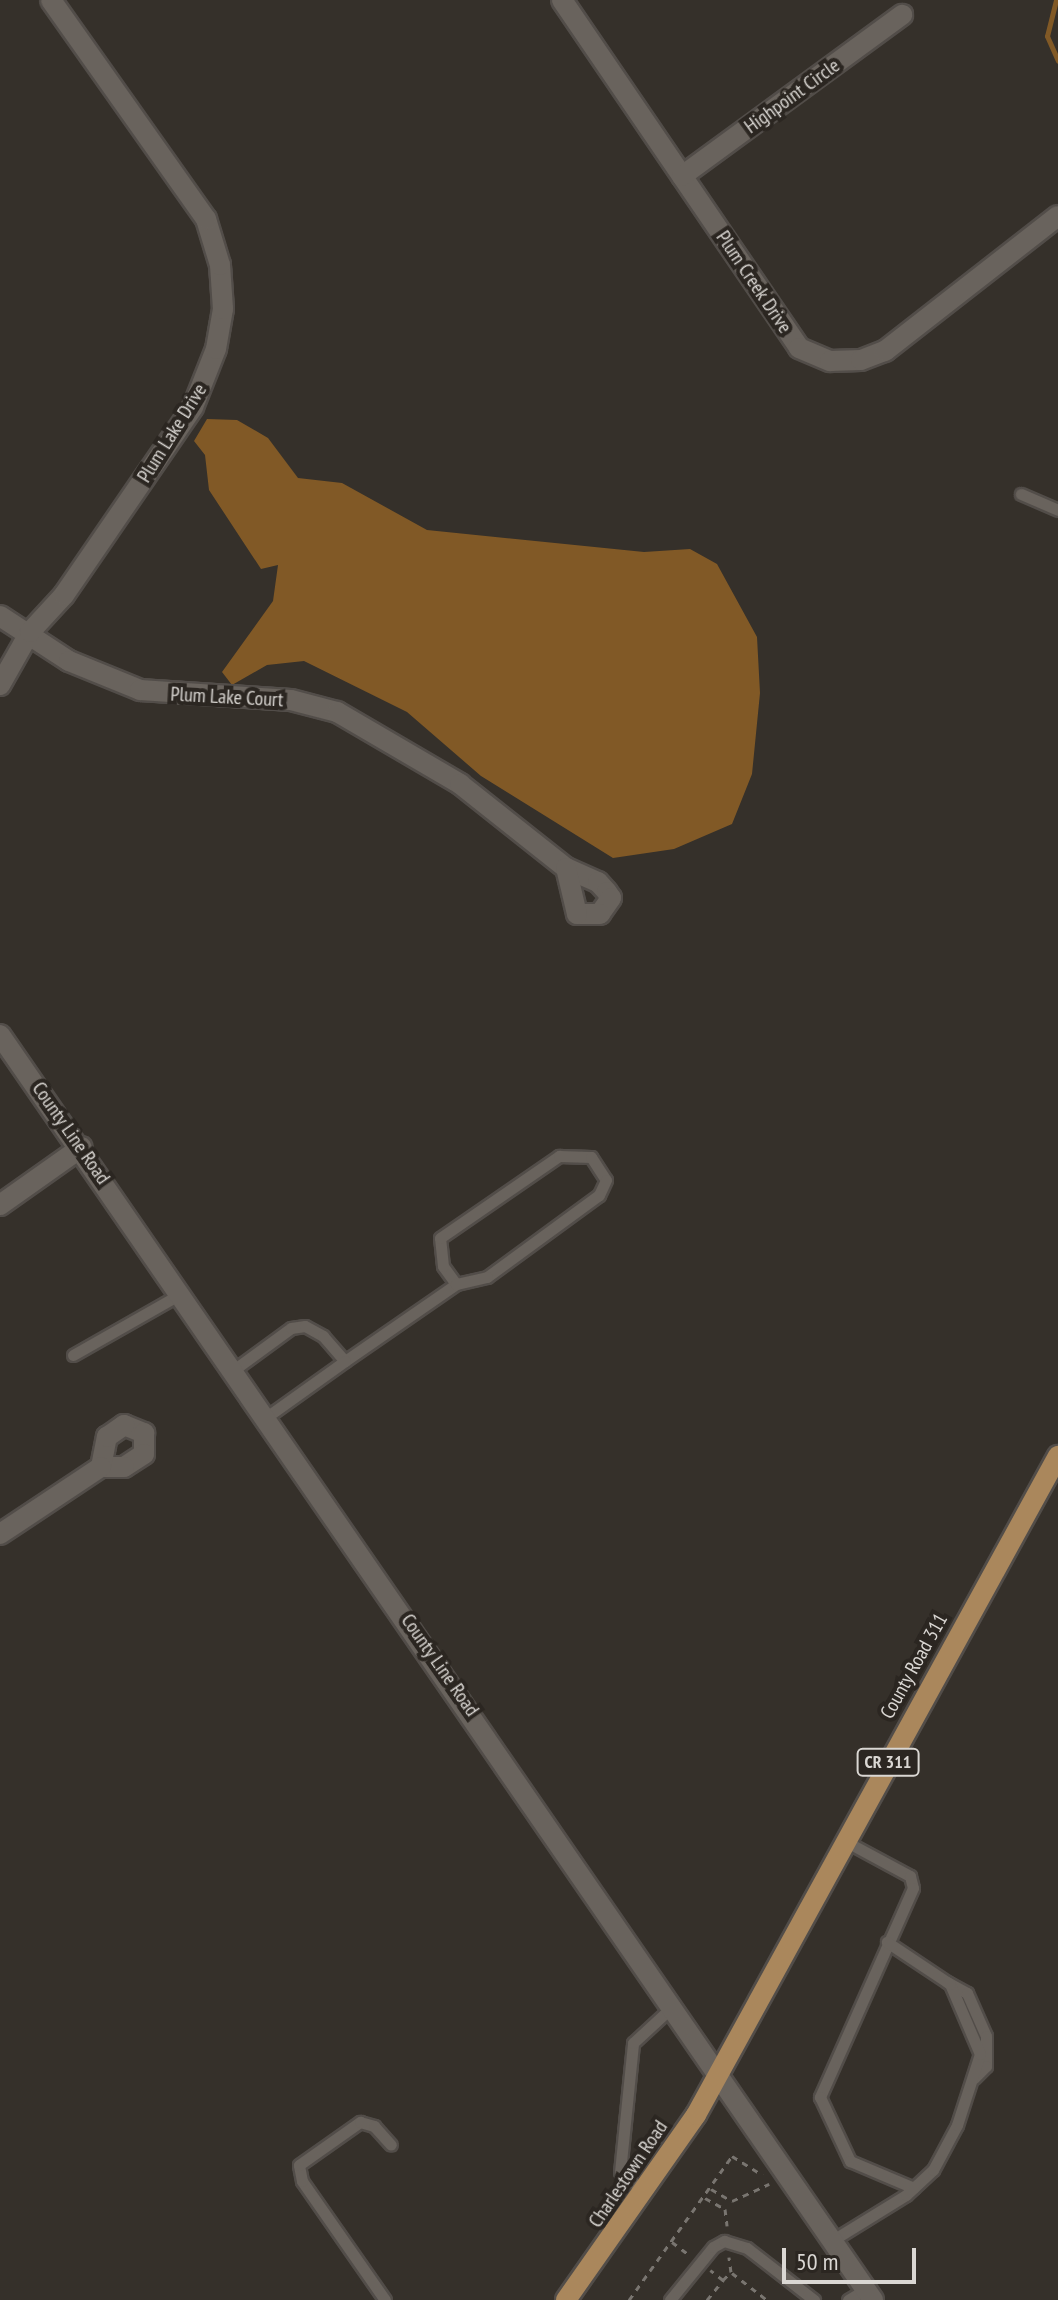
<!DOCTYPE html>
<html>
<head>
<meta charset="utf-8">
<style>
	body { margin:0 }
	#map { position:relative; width:1058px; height:2300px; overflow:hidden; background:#35302a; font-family:"PT Sans Narrow",sans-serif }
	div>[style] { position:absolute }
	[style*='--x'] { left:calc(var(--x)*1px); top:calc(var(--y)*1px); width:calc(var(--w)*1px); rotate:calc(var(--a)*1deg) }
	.water>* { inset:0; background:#815926 }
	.stream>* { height:5px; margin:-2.5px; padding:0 2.5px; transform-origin:2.5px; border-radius:2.5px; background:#815926 }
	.path>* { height:3px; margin-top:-1.5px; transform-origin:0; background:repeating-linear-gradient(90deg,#797570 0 6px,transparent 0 12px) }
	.roads { filter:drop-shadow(2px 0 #524d49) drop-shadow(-2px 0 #524d49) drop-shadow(0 2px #524d49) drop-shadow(0 -2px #524d49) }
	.service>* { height:11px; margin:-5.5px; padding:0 5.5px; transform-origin:5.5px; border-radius:5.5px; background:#69635d }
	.minor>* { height:20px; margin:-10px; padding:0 10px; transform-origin:10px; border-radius:10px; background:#69635d }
	.primary>* { height:20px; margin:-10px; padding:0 10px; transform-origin:10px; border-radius:10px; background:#aa875c }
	span { translate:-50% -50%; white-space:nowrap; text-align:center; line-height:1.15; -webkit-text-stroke:8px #2b2621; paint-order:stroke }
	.shield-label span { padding:2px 6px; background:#2b2621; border:2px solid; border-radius:6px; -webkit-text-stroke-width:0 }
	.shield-label { font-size:18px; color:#dad7d3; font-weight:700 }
	.street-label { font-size:20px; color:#dad7d3 }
	.scale { position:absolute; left:782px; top:2248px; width:134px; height:36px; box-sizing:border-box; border:4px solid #dad7d3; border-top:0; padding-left:10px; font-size:24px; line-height:28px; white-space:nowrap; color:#dad7d3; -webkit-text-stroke:6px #2b2621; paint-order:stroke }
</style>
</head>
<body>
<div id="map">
	<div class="water">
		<i style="clip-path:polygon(207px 419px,237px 420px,268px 438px,298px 478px,342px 483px,427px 530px,644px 552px,690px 549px,717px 564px,757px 637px,760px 693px,752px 774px,732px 824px,674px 849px,613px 858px,481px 776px,407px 712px,304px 661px,267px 665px,232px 685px,222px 672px,273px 601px,278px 565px,261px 569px,209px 490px,205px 455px,194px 441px)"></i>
	</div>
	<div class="stream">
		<i style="--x:1056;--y:0;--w:37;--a:104"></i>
		<i style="--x:1047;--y:36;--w:27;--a:66"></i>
	</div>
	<div class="path">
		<i style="--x:711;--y:2189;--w:24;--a:30"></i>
		<i style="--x:732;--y:2201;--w:41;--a:-24.7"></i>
		<i style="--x:705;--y:2198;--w:23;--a:29"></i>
		<i style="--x:725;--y:2209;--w:17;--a:83"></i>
		<i style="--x:672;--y:2242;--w:20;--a:37"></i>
		<i style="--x:732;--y:2273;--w:44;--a:37.6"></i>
		<i style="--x:723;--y:2280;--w:11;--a:-45"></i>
		<i style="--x:731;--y:2272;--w:15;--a:-98"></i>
		<i style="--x:629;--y:2300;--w:177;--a:-54.4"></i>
		<i style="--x:732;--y:2156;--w:36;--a:32"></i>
		<i style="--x:707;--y:2300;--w:26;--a:-51"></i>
		<i style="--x:723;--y:2280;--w:16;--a:-142"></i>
	</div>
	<div class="roads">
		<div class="service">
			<i style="--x:1021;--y:494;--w:40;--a:23.4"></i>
			<i style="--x:73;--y:1355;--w:125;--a:-29.6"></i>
			<i style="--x:345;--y:1361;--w:135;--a:-34.7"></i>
			<i style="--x:456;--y:1284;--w:22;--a:-126"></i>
			<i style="--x:443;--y:1266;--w:28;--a:-96"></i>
			<i style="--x:440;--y:1238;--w:145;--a:-34.6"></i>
			<i style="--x:559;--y:1156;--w:32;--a:2"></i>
			<i style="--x:591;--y:1157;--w:27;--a:57"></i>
			<i style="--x:606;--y:1180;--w:17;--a:115"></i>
			<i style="--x:599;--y:1195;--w:139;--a:143.8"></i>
			<i style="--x:487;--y:1277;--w:32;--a:167"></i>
			<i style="--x:235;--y:1369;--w:69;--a:-36.2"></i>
			<i style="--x:291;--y:1328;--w:14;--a:-8"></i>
			<i style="--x:305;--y:1326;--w:21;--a:29"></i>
			<i style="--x:323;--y:1336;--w:33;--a:49"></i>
			<i style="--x:345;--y:1361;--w:95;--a:144.5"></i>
			<i style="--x:845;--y:1841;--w:74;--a:28.3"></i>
			<i style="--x:910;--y:1876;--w:12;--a:76"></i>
			<i style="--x:913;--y:1888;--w:229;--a:114"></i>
			<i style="--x:820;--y:2097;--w:71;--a:64.9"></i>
			<i style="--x:850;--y:2161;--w:69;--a:22.9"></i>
			<i style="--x:947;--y:1982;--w:23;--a:29"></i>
			<i style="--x:967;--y:1993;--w:47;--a:66.2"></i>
			<i style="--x:986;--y:2036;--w:30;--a:90"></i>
			<i style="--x:986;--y:2066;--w:17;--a:135"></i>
			<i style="--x:645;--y:2192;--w:32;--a:-141"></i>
			<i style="--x:620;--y:2172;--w:130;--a:-84.2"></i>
			<i style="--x:633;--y:2043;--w:56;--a:-42.8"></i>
			<i style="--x:833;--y:2240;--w:86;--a:-31.7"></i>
			<i style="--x:906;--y:2195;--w:37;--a:-43"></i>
			<i style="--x:933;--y:2170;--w:51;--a:-61.9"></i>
			<i style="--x:957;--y:2125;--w:75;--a:-72.1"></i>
			<i style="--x:980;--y:2054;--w:76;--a:-113.2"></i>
			<i style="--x:950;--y:1984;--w:76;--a:-146.3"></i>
			<i style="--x:385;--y:2300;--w:145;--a:-124.9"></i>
			<i style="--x:302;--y:2181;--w:16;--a:-101"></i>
			<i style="--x:299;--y:2165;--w:75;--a:-35.2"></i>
			<i style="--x:360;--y:2122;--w:15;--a:16"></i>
			<i style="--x:374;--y:2126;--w:25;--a:48"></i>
			<i style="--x:670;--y:2300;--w:68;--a:-50.9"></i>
			<i style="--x:713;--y:2247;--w:13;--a:-29"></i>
			<i style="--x:724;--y:2241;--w:24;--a:17"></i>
			<i style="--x:747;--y:2248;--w:85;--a:37.8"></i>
			<i style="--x:848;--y:2300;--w:21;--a:-31"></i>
		</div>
		<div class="minor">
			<i style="--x:562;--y:0;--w:421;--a:55.7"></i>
			<i style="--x:799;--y:348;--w:34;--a:23"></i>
			<i style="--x:830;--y:361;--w:31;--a:-2"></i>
			<i style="--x:861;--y:360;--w:26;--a:-21"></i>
			<i style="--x:885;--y:351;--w:219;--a:-38"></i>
			<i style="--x:682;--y:176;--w:273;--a:-36.2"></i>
			<i style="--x:0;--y:616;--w:82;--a:33.1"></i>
			<i style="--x:69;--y:661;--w:77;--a:22.2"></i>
			<i style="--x:140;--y:690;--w:151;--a:3.8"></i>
			<i style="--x:291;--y:700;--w:48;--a:14.6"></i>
			<i style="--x:337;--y:712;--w:143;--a:30.3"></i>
			<i style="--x:460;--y:784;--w:135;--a:38.4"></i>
			<i style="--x:0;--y:685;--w:61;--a:-60.5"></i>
			<i style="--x:30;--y:632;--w:50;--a:-47.4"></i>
			<i style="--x:64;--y:595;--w:228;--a:-55.5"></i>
			<i style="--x:193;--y:407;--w:62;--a:-68.4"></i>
			<i style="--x:216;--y:349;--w:41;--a:-80.1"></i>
			<i style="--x:223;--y:309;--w:44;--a:-93.9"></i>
			<i style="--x:220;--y:265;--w:48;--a:-106.9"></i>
			<i style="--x:206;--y:219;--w:268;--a:-125.3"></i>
			<i style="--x:566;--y:868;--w:35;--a:24"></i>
			<i style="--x:598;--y:882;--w:13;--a:48"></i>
			<i style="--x:607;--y:892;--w:7;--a:56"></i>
			<i style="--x:611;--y:898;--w:19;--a:125"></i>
			<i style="--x:600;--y:914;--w:23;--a:180"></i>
			<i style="--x:577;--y:914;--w:47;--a:-103.4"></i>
			<i style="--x:0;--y:1035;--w:1537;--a:55.39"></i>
			<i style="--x:0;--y:1205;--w:100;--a:-35.3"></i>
			<i style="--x:124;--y:1425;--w:22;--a:22"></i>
			<i style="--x:144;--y:1433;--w:21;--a:90"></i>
			<i style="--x:144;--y:1454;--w:24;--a:147"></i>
			<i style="--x:124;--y:1467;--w:23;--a:180"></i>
			<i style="--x:101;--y:1467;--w:31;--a:-79"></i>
			<i style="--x:107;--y:1437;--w:21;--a:-35"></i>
			<i style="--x:0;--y:1534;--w:121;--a:-33.6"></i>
		</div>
		<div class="primary">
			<i style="--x:566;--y:2300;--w:226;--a:-54.9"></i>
			<i style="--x:696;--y:2115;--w:752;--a:-61.22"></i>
		</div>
	</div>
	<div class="shield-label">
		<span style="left:888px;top:1762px">CR 311</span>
	</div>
	<div class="street-label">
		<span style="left:792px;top:96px;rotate:-36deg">Highpoint Circle</span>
		<span style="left:754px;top:282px;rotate:56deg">Plum Creek Drive</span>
		<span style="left:172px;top:433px;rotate:-58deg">Plum Lake Drive</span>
		<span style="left:227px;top:697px;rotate:3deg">Plum Lake Court</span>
		<span style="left:71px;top:1133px;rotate:55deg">County Line Road</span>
		<span style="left:440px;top:1665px;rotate:55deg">County Line Road</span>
		<span style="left:914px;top:1666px;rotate:-61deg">County Road 311</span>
		<span style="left:628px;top:2174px;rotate:-56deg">Charlestown Road</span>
	</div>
	<div class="scale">50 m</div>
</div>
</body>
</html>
